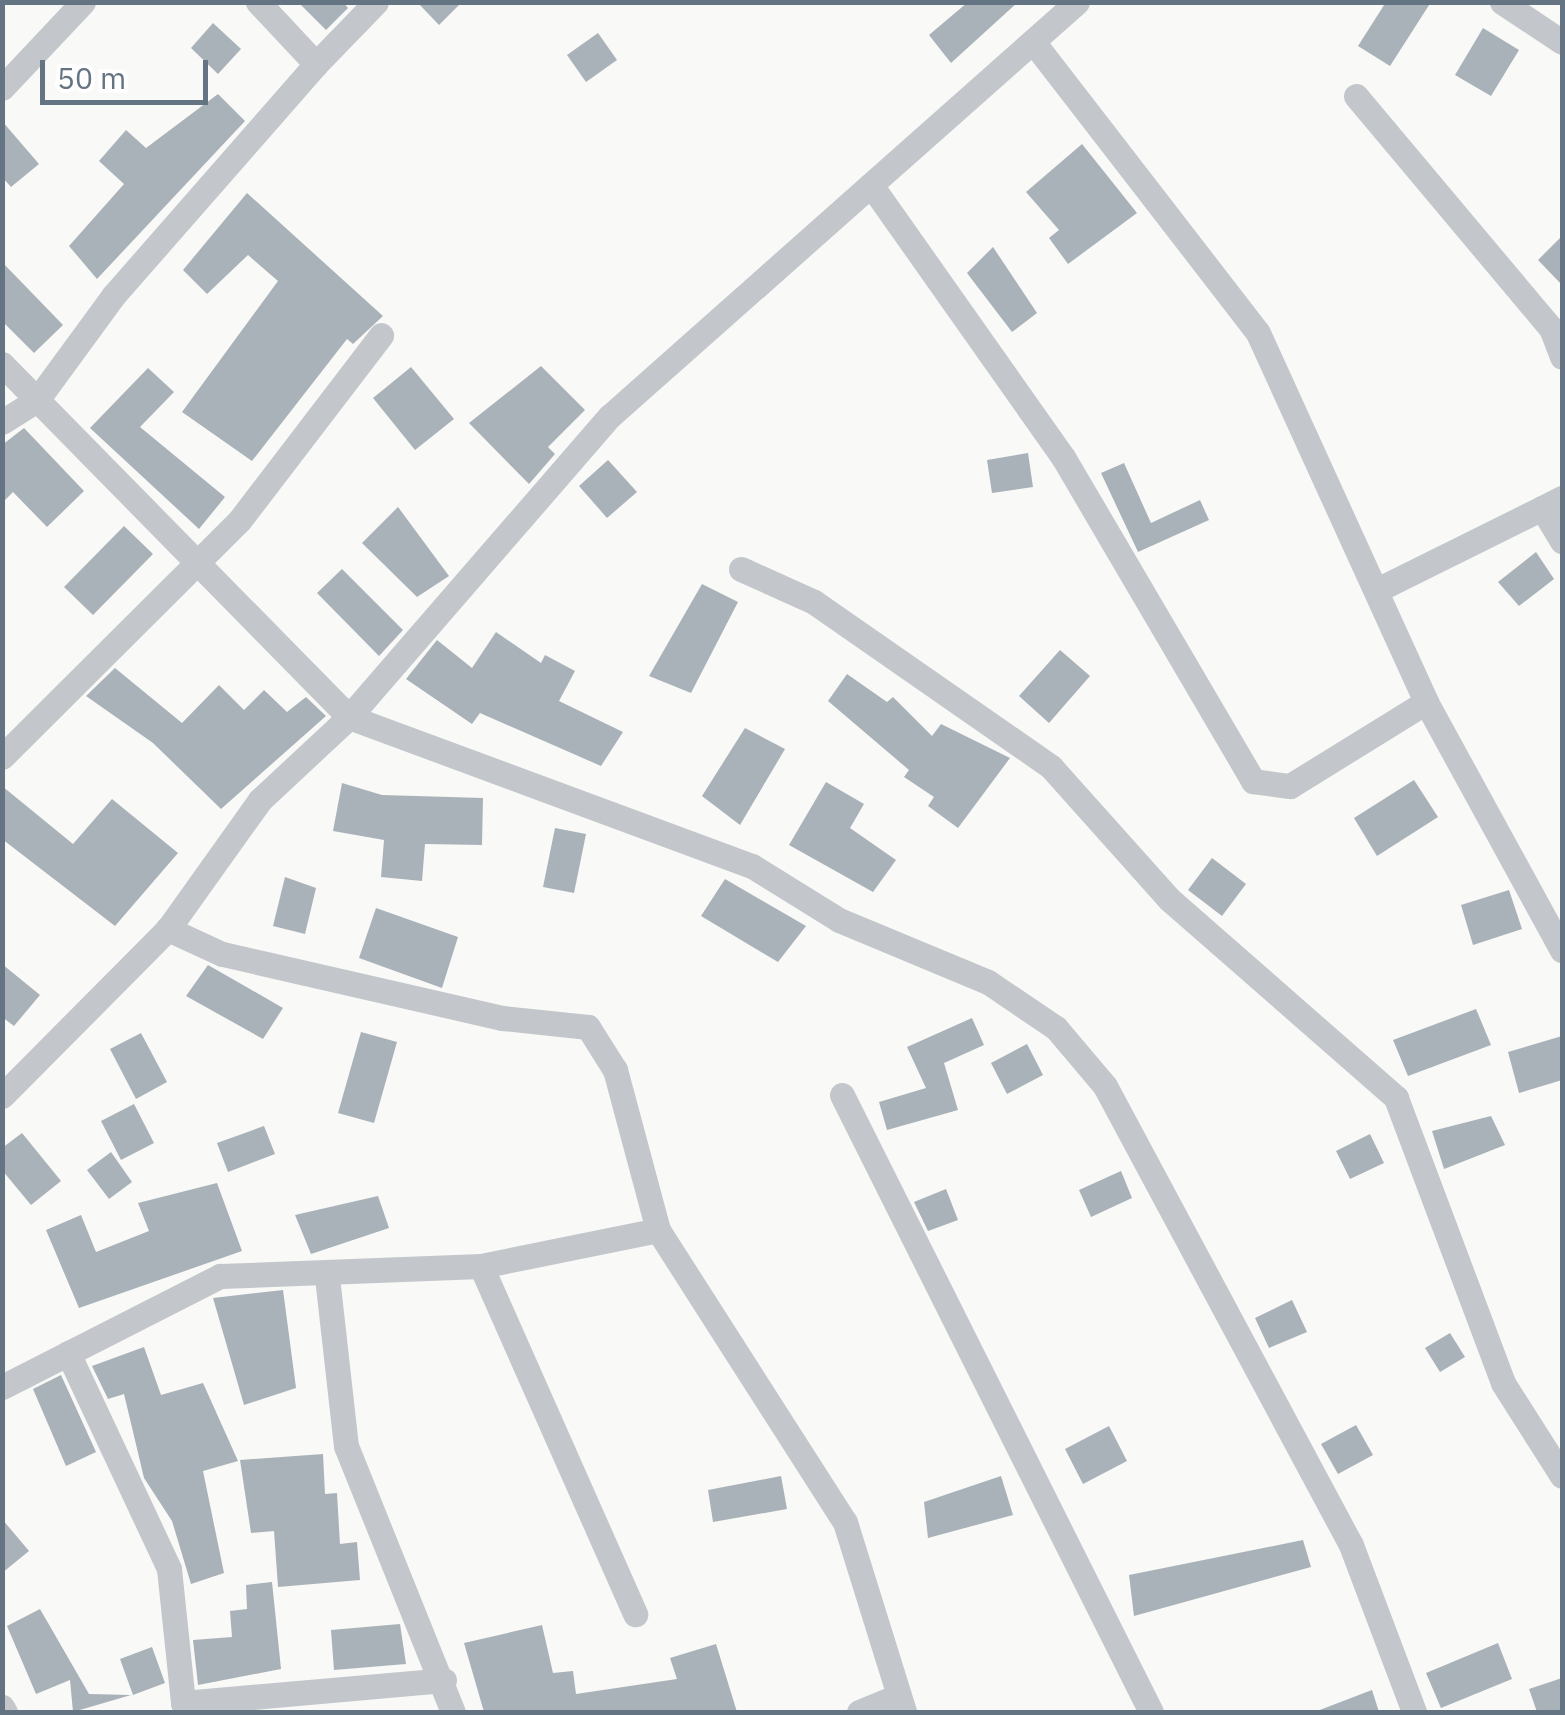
<!DOCTYPE html>
<html>
<head>
<meta charset="utf-8">
<style>
	body { margin:0 }
	#map { position:relative; width:1565px; height:1715px; overflow:hidden; background:#f9f9f7; font-family:"IBM Plex Sans",sans-serif }
	div>[style] { position:absolute }
	[style*='--x'] { left:calc(var(--x)*1px); top:calc(var(--y)*1px); width:calc(var(--w)*1px); rotate:calc(var(--a)*1deg) }
	.building>* { inset:0; background:#a9b2b8 }
	.street>* { height:25px; margin:-12.5px; padding:0 12.5px; transform-origin:12.5px; border-radius:12.5px; background:#c3c7cb }
	span { translate:-50% -50%; white-space:nowrap; text-align:center; line-height:1.15; -webkit-text-stroke:10px #fff; paint-order:stroke }
	.frame { position:absolute; inset:0; border:5px solid #657482; pointer-events:none }
	.scale { position:absolute; left:40px; top:60px; width:168px; height:45px; box-sizing:border-box; border:5px solid #657482; border-top:0; padding-left:12px; font-size:30px; line-height:35px; white-space:nowrap; color:#657482; -webkit-text-stroke:8px #fff; paint-order:stroke }
</style>
</head>
<body>
<div id="map">
	<div class="building">
		<i style="clip-path:polygon(298px 2px,343px 2px,348px 8px,326px 30px)"></i>
		<i style="clip-path:polygon(417px 2px,462px 2px,439px 25px)"></i>
		<i style="clip-path:polygon(968px 2px,1018px 2px,951px 63px,929px 35px)"></i>
		<i style="clip-path:polygon(1386px 2px,1431px 2px,1390px 66px,1358px 46px)"></i>
		<i style="clip-path:polygon(213px 23px,241px 49px,218px 74px,191px 48px)"></i>
		<i style="clip-path:polygon(1483px 28px,1519px 50px,1491px 96px,1455px 75px)"></i>
		<i style="clip-path:polygon(598px 33px,617px 60px,586px 82px,567px 55px)"></i>
		<i style="clip-path:polygon(218px 94px,245px 121px,97px 279px,69px 246px,124px 184px,99px 161px,126px 130px,146px 148px)"></i>
		<i style="clip-path:polygon(2px 121px,39px 164px,11px 187px,2px 177px)"></i>
		<i style="clip-path:polygon(1082px 144px,1137px 213px,1068px 264px,1049px 238px,1059px 230px,1026px 192px)"></i>
		<i style="clip-path:polygon(247px 193px,383px 316px,353px 344px,347px 339px,252px 461px,182px 412px,278px 281px,248px 255px,207px 294px,183px 270px)"></i>
		<i style="clip-path:polygon(1562px 236px,1562px 285px,1538px 260px)"></i>
		<i style="clip-path:polygon(993px 247px,1037px 313px,1012px 332px,967px 273px)"></i>
		<i style="clip-path:polygon(2px 262px,63px 325px,34px 353px,2px 321px)"></i>
		<i style="clip-path:polygon(541px 366px,585px 410px,548px 447px,555px 454px,529px 484px,469px 423px)"></i>
		<i style="clip-path:polygon(411px 367px,454px 419px,415px 450px,373px 398px)"></i>
		<i style="clip-path:polygon(148px 368px,174px 392px,140px 427px,225px 497px,199px 529px,90px 428px)"></i>
		<i style="clip-path:polygon(24px 428px,84px 491px,47px 527px,13px 492px,2px 503px,2px 445px)"></i>
		<i style="clip-path:polygon(1028px 453px,1033px 487px,992px 493px,987px 460px)"></i>
		<i style="clip-path:polygon(608px 460px,637px 492px,607px 518px,579px 486px)"></i>
		<i style="clip-path:polygon(1124px 463px,1151px 523px,1200px 500px,1209px 520px,1138px 552px,1101px 473px)"></i>
		<i style="clip-path:polygon(398px 507px,449px 576px,417px 597px,362px 543px)"></i>
		<i style="clip-path:polygon(124px 526px,153px 554px,93px 615px,64px 587px)"></i>
		<i style="clip-path:polygon(1536px 552px,1554px 579px,1519px 606px,1498px 582px)"></i>
		<i style="clip-path:polygon(342px 569px,403px 630px,379px 656px,317px 593px)"></i>
		<i style="clip-path:polygon(702px 584px,738px 602px,691px 693px,649px 676px)"></i>
		<i style="clip-path:polygon(496px 632px,541px 663px,545px 655px,575px 671px,559px 701px,623px 732px,601px 766px,480px 713px,472px 724px,406px 679px,437px 640px,472px 668px)"></i>
		<i style="clip-path:polygon(1060px 650px,1090px 676px,1049px 723px,1019px 696px)"></i>
		<i style="clip-path:polygon(115px 668px,182px 723px,219px 685px,244px 710px,264px 690px,287px 712px,306px 697px,326px 716px,221px 809px,153px 743px,86px 696px)"></i>
		<i style="clip-path:polygon(847px 674px,887px 702px,893px 697px,932px 736px,941px 724px,1010px 758px,958px 828px,928px 806px,934px 797px,904px 777px,909px 770px,828px 701px)"></i>
		<i style="clip-path:polygon(745px 728px,785px 749px,740px 825px,702px 796px)"></i>
		<i style="clip-path:polygon(1414px 780px,1438px 817px,1377px 856px,1354px 818px)"></i>
		<i style="clip-path:polygon(826px 782px,864px 804px,850px 828px,896px 860px,873px 892px,789px 845px)"></i>
		<i style="clip-path:polygon(342px 783px,382px 795px,483px 798px,482px 845px,425px 844px,422px 881px,381px 877px,384px 840px,333px 831px)"></i>
		<i style="clip-path:polygon(2px 786px,73px 844px,112px 799px,178px 853px,115px 926px,2px 839px)"></i>
		<i style="clip-path:polygon(555px 828px,586px 834px,574px 893px,543px 887px)"></i>
		<i style="clip-path:polygon(1212px 858px,1246px 884px,1222px 916px,1188px 890px)"></i>
		<i style="clip-path:polygon(285px 877px,316px 888px,305px 934px,273px 926px)"></i>
		<i style="clip-path:polygon(725px 879px,806px 926px,778px 962px,701px 916px)"></i>
		<i style="clip-path:polygon(1509px 890px,1522px 929px,1473px 945px,1461px 905px)"></i>
		<i style="clip-path:polygon(376px 908px,458px 937px,442px 988px,359px 958px)"></i>
		<i style="clip-path:polygon(2px 964px,40px 995px,14px 1026px,2px 1017px)"></i>
		<i style="clip-path:polygon(208px 965px,283px 1008px,263px 1039px,186px 996px)"></i>
		<i style="clip-path:polygon(1476px 1009px,1491px 1045px,1408px 1076px,1393px 1040px)"></i>
		<i style="clip-path:polygon(972px 1018px,984px 1045px,944px 1063px,958px 1110px,887px 1130px,879px 1102px,926px 1088px,907px 1047px)"></i>
		<i style="clip-path:polygon(361px 1032px,397px 1042px,374px 1123px,338px 1113px)"></i>
		<i style="clip-path:polygon(141px 1033px,167px 1082px,136px 1099px,110px 1049px)"></i>
		<i style="clip-path:polygon(1562px 1036px,1562px 1080px,1519px 1093px,1508px 1052px)"></i>
		<i style="clip-path:polygon(1027px 1044px,1043px 1075px,1007px 1094px,991px 1063px)"></i>
		<i style="clip-path:polygon(134px 1104px,154px 1143px,121px 1160px,101px 1121px)"></i>
		<i style="clip-path:polygon(1491px 1116px,1505px 1145px,1444px 1169px,1432px 1131px)"></i>
		<i style="clip-path:polygon(264px 1126px,275px 1154px,228px 1172px,217px 1143px)"></i>
		<i style="clip-path:polygon(22px 1133px,61px 1181px,31px 1205px,2px 1170px,2px 1148px)"></i>
		<i style="clip-path:polygon(1370px 1134px,1384px 1163px,1350px 1179px,1336px 1151px)"></i>
		<i style="clip-path:polygon(111px 1152px,132px 1182px,109px 1199px,87px 1170px)"></i>
		<i style="clip-path:polygon(1121px 1171px,1132px 1198px,1091px 1217px,1079px 1190px)"></i>
		<i style="clip-path:polygon(217px 1183px,242px 1251px,79px 1308px,46px 1230px,81px 1215px,96px 1252px,149px 1231px,138px 1203px)"></i>
		<i style="clip-path:polygon(946px 1189px,958px 1220px,928px 1231px,914px 1202px)"></i>
		<i style="clip-path:polygon(378px 1196px,389px 1228px,311px 1254px,295px 1215px)"></i>
		<i style="clip-path:polygon(283px 1290px,296px 1388px,244px 1405px,213px 1298px)"></i>
		<i style="clip-path:polygon(1292px 1300px,1307px 1332px,1269px 1348px,1255px 1318px)"></i>
		<i style="clip-path:polygon(1450px 1333px,1465px 1357px,1440px 1372px,1425px 1348px)"></i>
		<i style="clip-path:polygon(144px 1347px,161px 1395px,203px 1383px,238px 1461px,203px 1471px,224px 1573px,191px 1584px,172px 1521px,144px 1478px,124px 1394px,108px 1399px,92px 1366px)"></i>
		<i style="clip-path:polygon(61px 1375px,96px 1452px,66px 1466px,33px 1389px)"></i>
		<i style="clip-path:polygon(1356px 1425px,1373px 1455px,1338px 1474px,1321px 1444px)"></i>
		<i style="clip-path:polygon(1109px 1426px,1127px 1461px,1083px 1484px,1065px 1449px)"></i>
		<i style="clip-path:polygon(323px 1454px,325px 1494px,337px 1493px,340px 1544px,357px 1542px,360px 1580px,278px 1587px,274px 1531px,251px 1533px,240px 1460px)"></i>
		<i style="clip-path:polygon(781px 1476px,787px 1509px,713px 1522px,708px 1490px)"></i>
		<i style="clip-path:polygon(1001px 1476px,1013px 1515px,928px 1538px,924px 1502px)"></i>
		<i style="clip-path:polygon(2px 1519px,29px 1551px,2px 1573px)"></i>
		<i style="clip-path:polygon(1303px 1540px,1311px 1567px,1134px 1616px,1129px 1575px)"></i>
		<i style="clip-path:polygon(272px 1582px,281px 1669px,198px 1685px,193px 1640px,232px 1637px,230px 1611px,247px 1609px,246px 1585px)"></i>
		<i style="clip-path:polygon(40px 1609px,89px 1694px,131px 1695px,73px 1712px,70px 1680px,36px 1694px,7px 1626px)"></i>
		<i style="clip-path:polygon(400px 1624px,406px 1664px,334px 1670px,331px 1630px)"></i>
		<i style="clip-path:polygon(542px 1625px,553px 1673px,573px 1671px,576px 1694px,677px 1679px,670px 1658px,716px 1644px,737px 1712px,484px 1712px,464px 1643px)"></i>
		<i style="clip-path:polygon(1498px 1643px,1512px 1679px,1441px 1708px,1426px 1673px)"></i>
		<i style="clip-path:polygon(152px 1647px,165px 1683px,133px 1695px,120px 1659px)"></i>
		<i style="clip-path:polygon(1562px 1678px,1562px 1712px,1537px 1712px,1529px 1689px)"></i>
		<i style="clip-path:polygon(1372px 1690px,1379px 1712px,1318px 1712px,1317px 1711px)"></i>
	</div>
	<div class="street">
		<i style="--x:1502;--y:2;--w:72;--a:33.7"></i>
		<i style="--x:1034;--y:43;--w:366;--a:52.3"></i>
		<i style="--x:1258;--y:333;--w:405;--a:65.5"></i>
		<i style="--x:1426;--y:702;--w:283;--a:61.3"></i>
		<i style="--x:316;--y:64;--w:86;--a:-45.9"></i>
		<i style="--x:2;--y:88;--w:118;--a:-46.7"></i>
		<i style="--x:1356;--y:96;--w:303;--a:50"></i>
		<i style="--x:1551;--y:328;--w:31;--a:69"></i>
		<i style="--x:871;--y:185;--w:333;--a:54.8"></i>
		<i style="--x:1063;--y:457;--w:376;--a:59.6"></i>
		<i style="--x:1253;--y:781;--w:37;--a:8"></i>
		<i style="--x:1290;--y:786;--w:160;--a:-31.7"></i>
		<i style="--x:2;--y:364;--w:495;--a:45.5"></i>
		<i style="--x:349;--y:717;--w:430;--a:20.3"></i>
		<i style="--x:752;--y:866;--w:102;--a:31.8"></i>
		<i style="--x:839;--y:920;--w:161;--a:22.6"></i>
		<i style="--x:988;--y:982;--w:82;--a:34.1"></i>
		<i style="--x:1056;--y:1028;--w:76;--a:49.8"></i>
		<i style="--x:1105;--y:1086;--w:521;--a:61.81"></i>
		<i style="--x:1351;--y:1545;--w:178;--a:69.3"></i>
		<i style="--x:2;--y:422;--w:41;--a:-32.2"></i>
		<i style="--x:37;--y:400;--w:129;--a:-53.8"></i>
		<i style="--x:113;--y:296;--w:308;--a:-48.8"></i>
		<i style="--x:316;--y:64;--w:85;--a:-133.1"></i>
		<i style="--x:1562;--y:498;--w:22;--a:153"></i>
		<i style="--x:1542;--y:508;--w:39;--a:59"></i>
		<i style="--x:741;--y:569;--w:80;--a:24.3"></i>
		<i style="--x:814;--y:602;--w:289;--a:34.8"></i>
		<i style="--x:1051;--y:767;--w:177;--a:48.2"></i>
		<i style="--x:1169;--y:899;--w:302;--a:41.2"></i>
		<i style="--x:1396;--y:1098;--w:304;--a:69.4"></i>
		<i style="--x:1503;--y:1383;--w:110;--a:57.6"></i>
		<i style="--x:1377;--y:590;--w:184;--a:-26.4"></i>
		<i style="--x:2;--y:757;--w:334;--a:-44.9"></i>
		<i style="--x:239;--y:521;--w:234;--a:-52.6"></i>
		<i style="--x:842;--y:1095;--w:690;--a:63.4"></i>
		<i style="--x:2;--y:1096;--w:235;--a:-45.2"></i>
		<i style="--x:168;--y:929;--w:158;--a:-54.5"></i>
		<i style="--x:260;--y:800;--w:122;--a:-43"></i>
		<i style="--x:349;--y:717;--w:398;--a:-49.1"></i>
		<i style="--x:610;--y:416;--w:624;--a:-41.56"></i>
		<i style="--x:658;--y:1230;--w:347;--a:57.4"></i>
		<i style="--x:845;--y:1522;--w:199;--a:72.7"></i>
		<i style="--x:481;--y:1266;--w:381;--a:66.1"></i>
		<i style="--x:327;--y:1277;--w:170;--a:83.6"></i>
		<i style="--x:346;--y:1446;--w:287;--a:68.1"></i>
		<i style="--x:68;--y:1353;--w:238;--a:64.9"></i>
		<i style="--x:169;--y:1569;--w:135;--a:84"></i>
		<i style="--x:183;--y:1703;--w:262;--a:-5"></i>
		<i style="--x:2;--y:1387;--w:245;--a:-27"></i>
		<i style="--x:220;--y:1276;--w:261;--a:-2.2"></i>
		<i style="--x:481;--y:1266;--w:181;--a:-11.5"></i>
		<i style="--x:658;--y:1230;--w:166;--a:-105"></i>
		<i style="--x:615;--y:1070;--w:51;--a:-122.1"></i>
		<i style="--x:588;--y:1027;--w:86;--a:-174"></i>
		<i style="--x:502;--y:1018;--w:287;--a:-167.1"></i>
		<i style="--x:222;--y:954;--w:60;--a:-155.2"></i>
		<i style="--x:2;--y:1707;--w:6;--a:59"></i>
		<i style="--x:859;--y:1712;--w:42;--a:-22.3"></i>
	</div>
	<div class="frame"></div>
	<div class="scale">50 m</div>
</div>
</body>
</html>
